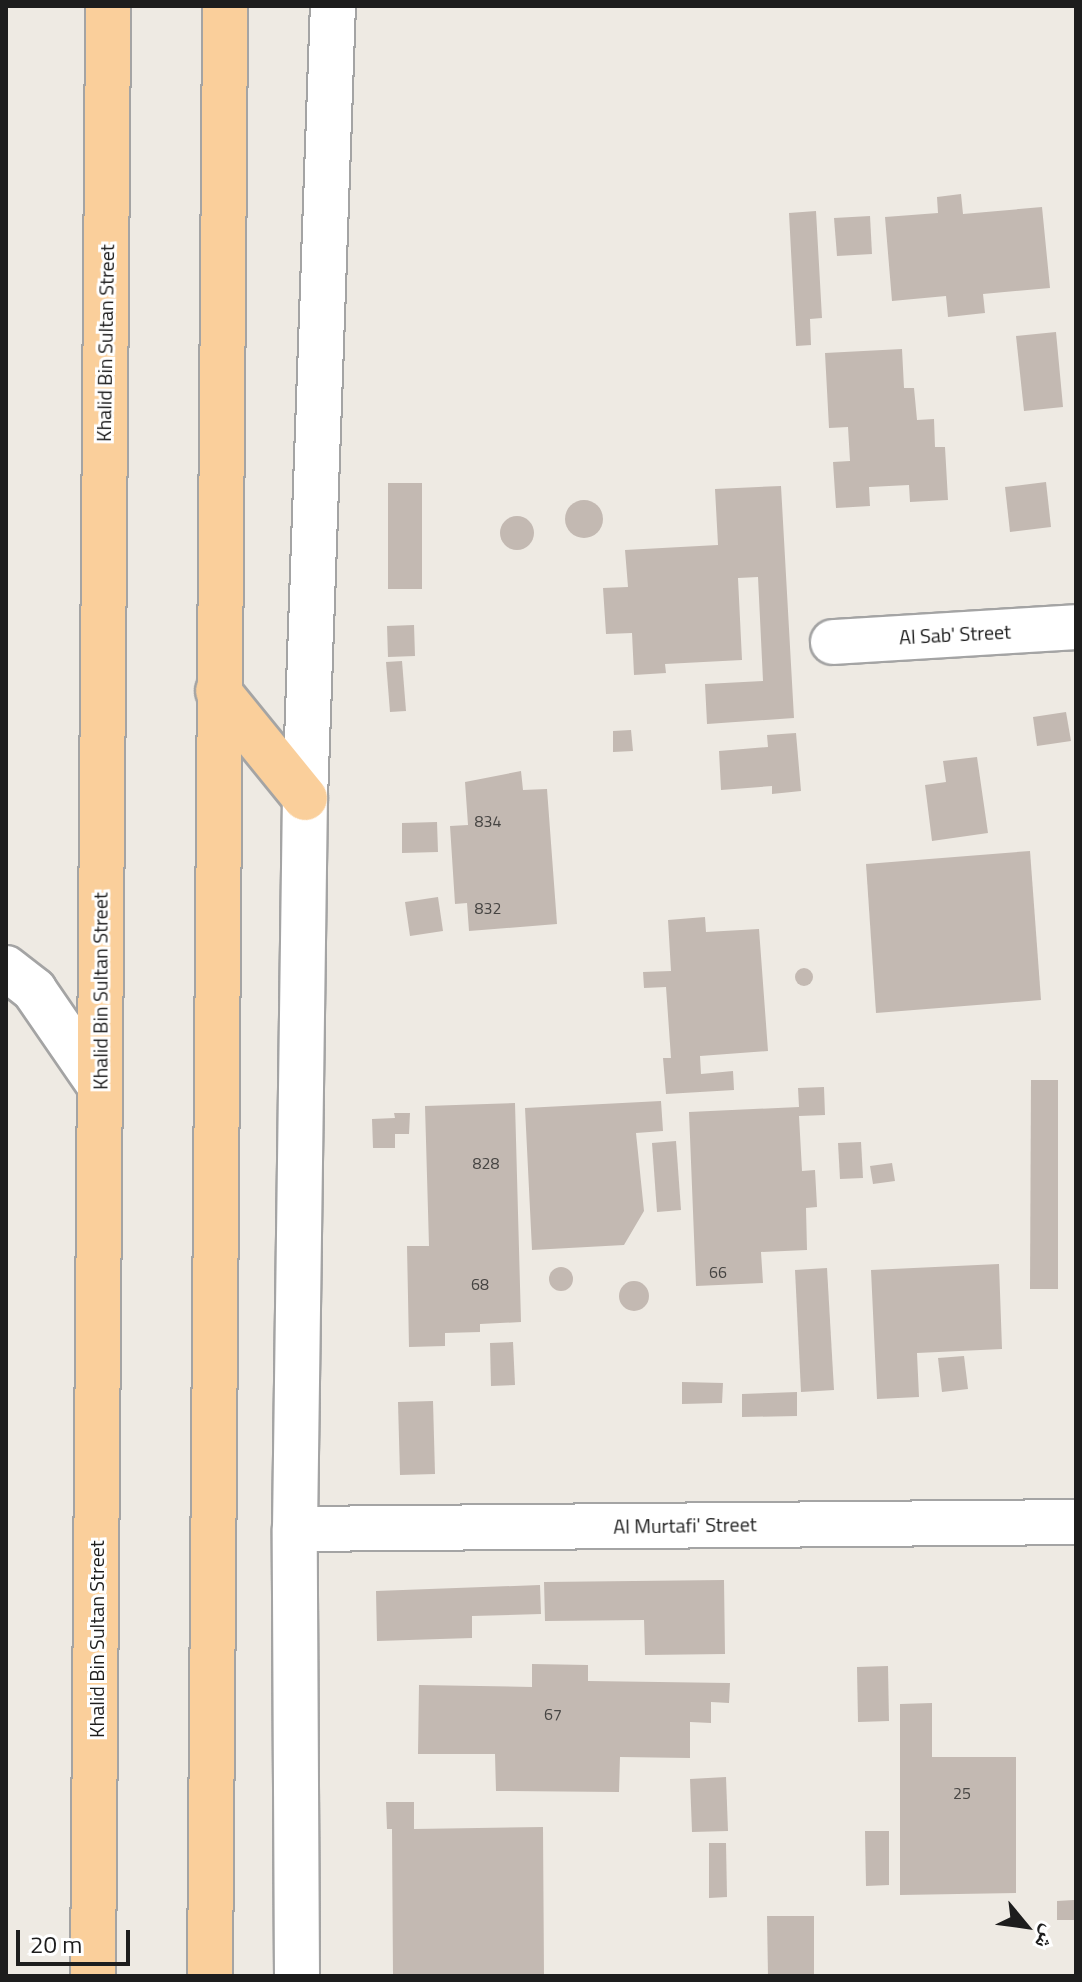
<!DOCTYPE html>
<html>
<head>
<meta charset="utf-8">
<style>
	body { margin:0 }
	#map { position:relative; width:1082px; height:1982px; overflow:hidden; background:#eeeae3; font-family:"Titillium Web","Noto Naskh Arabic",sans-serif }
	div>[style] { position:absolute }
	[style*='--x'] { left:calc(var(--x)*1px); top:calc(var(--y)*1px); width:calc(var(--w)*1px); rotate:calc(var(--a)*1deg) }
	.building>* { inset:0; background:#c3b9b2 }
	.round { border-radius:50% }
	.roads { filter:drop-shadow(2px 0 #a4a4a4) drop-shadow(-2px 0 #a4a4a4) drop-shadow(0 2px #a4a4a4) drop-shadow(0 -2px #a4a4a4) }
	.minor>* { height:44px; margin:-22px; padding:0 22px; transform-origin:22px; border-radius:22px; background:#fff }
	.major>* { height:44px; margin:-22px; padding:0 22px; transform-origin:22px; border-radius:22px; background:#facf9b }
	span { translate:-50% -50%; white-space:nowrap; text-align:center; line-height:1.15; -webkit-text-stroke:6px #fff; paint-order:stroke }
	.number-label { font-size:16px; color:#464442 }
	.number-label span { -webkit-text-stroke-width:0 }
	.street-label { font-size:20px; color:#1d1d1d }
	.frame { position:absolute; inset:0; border:8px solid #1d1d1d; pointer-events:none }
	.north { position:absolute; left:986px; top:1886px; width:80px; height:80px; -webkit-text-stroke:6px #fff; paint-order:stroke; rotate:119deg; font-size:22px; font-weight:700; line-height:32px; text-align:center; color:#1d1d1d }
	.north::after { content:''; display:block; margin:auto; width:28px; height:36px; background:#1d1d1d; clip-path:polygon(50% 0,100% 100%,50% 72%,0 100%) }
	.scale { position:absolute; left:16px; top:1930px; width:114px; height:36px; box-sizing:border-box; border:4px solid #1d1d1d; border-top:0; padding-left:10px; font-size:24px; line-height:28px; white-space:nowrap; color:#1d1d1d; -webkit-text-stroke:6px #fff; paint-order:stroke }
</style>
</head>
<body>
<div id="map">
	<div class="building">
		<i style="clip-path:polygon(961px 194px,963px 214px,1042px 207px,1050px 288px,983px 294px,985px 313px,948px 317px,946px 296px,892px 301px,885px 217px,938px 213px,937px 197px)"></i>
		<i style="clip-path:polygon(816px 211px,822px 318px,810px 319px,811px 345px,796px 346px,789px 213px)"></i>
		<i style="clip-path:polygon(870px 216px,872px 254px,837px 256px,834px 218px)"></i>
		<i style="clip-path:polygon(1056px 332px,1063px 407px,1024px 411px,1016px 336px)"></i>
		<i style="clip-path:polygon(902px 349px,904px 388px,914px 388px,917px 420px,934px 419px,935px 447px,945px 447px,948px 500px,910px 502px,909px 485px,869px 487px,870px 506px,836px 508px,833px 462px,850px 461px,848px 427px,829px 428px,825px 353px)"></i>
		<i style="clip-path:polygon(1046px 482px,1051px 527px,1010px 532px,1005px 487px)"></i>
		<i style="clip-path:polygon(388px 483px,422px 483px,422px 589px,388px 589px)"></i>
		<i style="clip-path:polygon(781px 486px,794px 718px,707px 724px,705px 684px,763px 681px,758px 577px,738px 578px,742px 660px,665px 664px,666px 673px,634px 675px,632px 633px,606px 634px,603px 588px,628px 587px,625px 550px,718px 545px,715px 489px)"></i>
		<i class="round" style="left:565px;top:500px;width:38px;height:38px"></i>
		<i class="round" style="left:500px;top:516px;width:34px;height:34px"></i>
		<i style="clip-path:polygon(414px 625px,415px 656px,388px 657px,387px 626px)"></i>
		<i style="clip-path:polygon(402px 661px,406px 711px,390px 712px,386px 662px)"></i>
		<i style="clip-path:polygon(1066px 712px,1071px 741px,1037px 746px,1033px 717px)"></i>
		<i style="clip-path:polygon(631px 730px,633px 751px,613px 752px,613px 731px)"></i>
		<i style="clip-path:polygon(796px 733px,801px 791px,772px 794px,772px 786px,721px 790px,719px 751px,768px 747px,767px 735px)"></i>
		<i style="clip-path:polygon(977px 757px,988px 833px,932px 841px,925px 785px,946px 782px,943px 761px)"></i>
		<i style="clip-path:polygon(521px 771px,523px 790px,547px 789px,557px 924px,469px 931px,467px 903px,455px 904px,450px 826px,468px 825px,465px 782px)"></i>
		<i style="clip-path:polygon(437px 822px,438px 852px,402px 853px,402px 823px)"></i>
		<i style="clip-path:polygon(1030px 851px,1041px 1000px,876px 1013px,866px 864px)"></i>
		<i style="clip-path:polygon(438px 897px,443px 931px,410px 936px,405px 902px)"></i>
		<i style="clip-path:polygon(705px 917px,706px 932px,759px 929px,768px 1051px,700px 1056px,701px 1074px,733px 1071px,734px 1090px,666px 1094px,663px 1058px,671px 1058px,666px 987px,644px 988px,643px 972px,671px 971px,668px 920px)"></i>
		<i class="round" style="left:795px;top:968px;width:18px;height:18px"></i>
		<i style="clip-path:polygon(1031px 1080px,1058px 1080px,1058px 1289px,1030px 1289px)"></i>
		<i style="clip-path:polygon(824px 1087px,825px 1115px,799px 1116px,802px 1171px,815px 1170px,817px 1207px,806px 1208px,807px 1250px,761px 1252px,763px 1283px,696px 1286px,689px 1112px,799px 1107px,798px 1088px)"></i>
		<i style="clip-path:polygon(661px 1101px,663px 1131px,636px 1133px,644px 1211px,624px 1245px,532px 1250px,525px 1108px)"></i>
		<i style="clip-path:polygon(515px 1103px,521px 1322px,480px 1324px,480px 1332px,445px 1333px,445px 1346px,409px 1347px,407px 1246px,429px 1246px,425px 1106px)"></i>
		<i style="clip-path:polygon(394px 1113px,410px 1113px,409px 1134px,395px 1134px,395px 1148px,373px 1148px,372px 1119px,395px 1118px)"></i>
		<i style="clip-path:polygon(676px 1141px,681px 1210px,657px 1212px,652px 1143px)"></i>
		<i style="clip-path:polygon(861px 1142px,863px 1178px,840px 1179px,838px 1143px)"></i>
		<i style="clip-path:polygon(892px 1163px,895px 1181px,873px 1184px,870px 1166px)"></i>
		<i style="clip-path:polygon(999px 1264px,1002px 1349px,917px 1353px,919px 1397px,877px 1399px,871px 1270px)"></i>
		<i class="round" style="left:549px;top:1267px;width:24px;height:24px"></i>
		<i style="clip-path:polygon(827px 1268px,834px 1390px,801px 1392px,795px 1270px)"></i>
		<i class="round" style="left:619px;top:1281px;width:30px;height:30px"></i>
		<i style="clip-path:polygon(513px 1342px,515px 1385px,491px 1386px,490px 1343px)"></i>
		<i style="clip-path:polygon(964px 1356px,968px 1389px,942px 1392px,938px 1358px)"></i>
		<i style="clip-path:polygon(682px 1382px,723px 1383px,722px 1403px,682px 1404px)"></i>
		<i style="clip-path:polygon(797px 1392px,797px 1416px,742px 1417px,742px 1394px)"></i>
		<i style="clip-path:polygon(433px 1401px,435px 1474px,400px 1475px,398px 1402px)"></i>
		<i style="clip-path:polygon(724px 1580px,725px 1654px,645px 1655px,644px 1620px,545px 1621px,544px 1582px)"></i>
		<i style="clip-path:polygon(540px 1585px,541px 1614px,472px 1616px,472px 1638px,377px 1641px,376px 1591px)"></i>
		<i style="clip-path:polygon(532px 1664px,588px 1665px,588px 1681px,730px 1683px,729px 1703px,711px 1702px,711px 1723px,690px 1722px,690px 1758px,620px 1757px,619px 1792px,496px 1791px,495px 1754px,418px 1754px,419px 1685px,532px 1687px)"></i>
		<i style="clip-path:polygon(888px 1666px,889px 1721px,858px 1722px,857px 1667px)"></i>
		<i style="clip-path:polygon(932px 1703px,932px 1757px,1016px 1757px,1016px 1893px,900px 1895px,900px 1704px)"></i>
		<i style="clip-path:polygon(726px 1777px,728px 1831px,692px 1832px,690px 1779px)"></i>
		<i style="clip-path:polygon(386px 1802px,414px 1802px,414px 1829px,543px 1827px,544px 1976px,393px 1976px,392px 1829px,387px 1829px)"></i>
		<i style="clip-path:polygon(865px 1831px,889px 1831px,889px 1885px,866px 1886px)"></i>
		<i style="clip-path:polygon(709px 1843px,726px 1843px,727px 1897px,709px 1898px)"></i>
		<i style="clip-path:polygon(1074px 1900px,1075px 1920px,1057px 1920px,1057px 1901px)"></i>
		<i style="clip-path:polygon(767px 1916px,814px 1916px,814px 1976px,768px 1976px)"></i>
	</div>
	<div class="roads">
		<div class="minor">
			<i style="--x:833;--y:642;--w:243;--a:-3.5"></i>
			<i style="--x:6;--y:968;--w:36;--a:38"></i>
			<i style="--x:34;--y:990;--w:116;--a:55.5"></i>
			<i style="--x:295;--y:1529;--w:781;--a:-0.51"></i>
			<i style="--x:297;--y:1976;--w:447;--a:-90.3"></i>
			<i style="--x:295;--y:1529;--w:731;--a:-89.22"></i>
			<i style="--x:305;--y:798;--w:792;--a:-87.98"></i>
		</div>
		<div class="major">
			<i style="--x:218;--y:691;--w:138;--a:50.9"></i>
			<i style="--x:93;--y:1976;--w:1970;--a:-89.56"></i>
			<i style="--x:210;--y:1976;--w:1970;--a:-89.56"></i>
		</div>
	</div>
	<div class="number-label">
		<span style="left:488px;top:821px">834</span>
		<span style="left:488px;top:908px">832</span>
		<span style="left:486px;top:1163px">828</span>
		<span style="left:718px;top:1272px">66</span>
		<span style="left:480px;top:1284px">68</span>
		<span style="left:553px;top:1714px">67</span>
		<span style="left:962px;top:1793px">25</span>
	</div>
	<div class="street-label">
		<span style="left:105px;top:343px;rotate:-89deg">Khalid Bin Sultan Street</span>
		<span style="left:955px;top:634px;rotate:-3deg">Al Sab' Street</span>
		<span style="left:100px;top:991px;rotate:-90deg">Khalid Bin Sultan Street</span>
		<span style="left:685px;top:1525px;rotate:-1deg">Al Murtafi' Street</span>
		<span style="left:96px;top:1639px;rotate:-90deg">Khalid Bin Sultan Street</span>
	</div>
	<div class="frame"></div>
	<div class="north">ش</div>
	<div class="scale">20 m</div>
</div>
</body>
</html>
